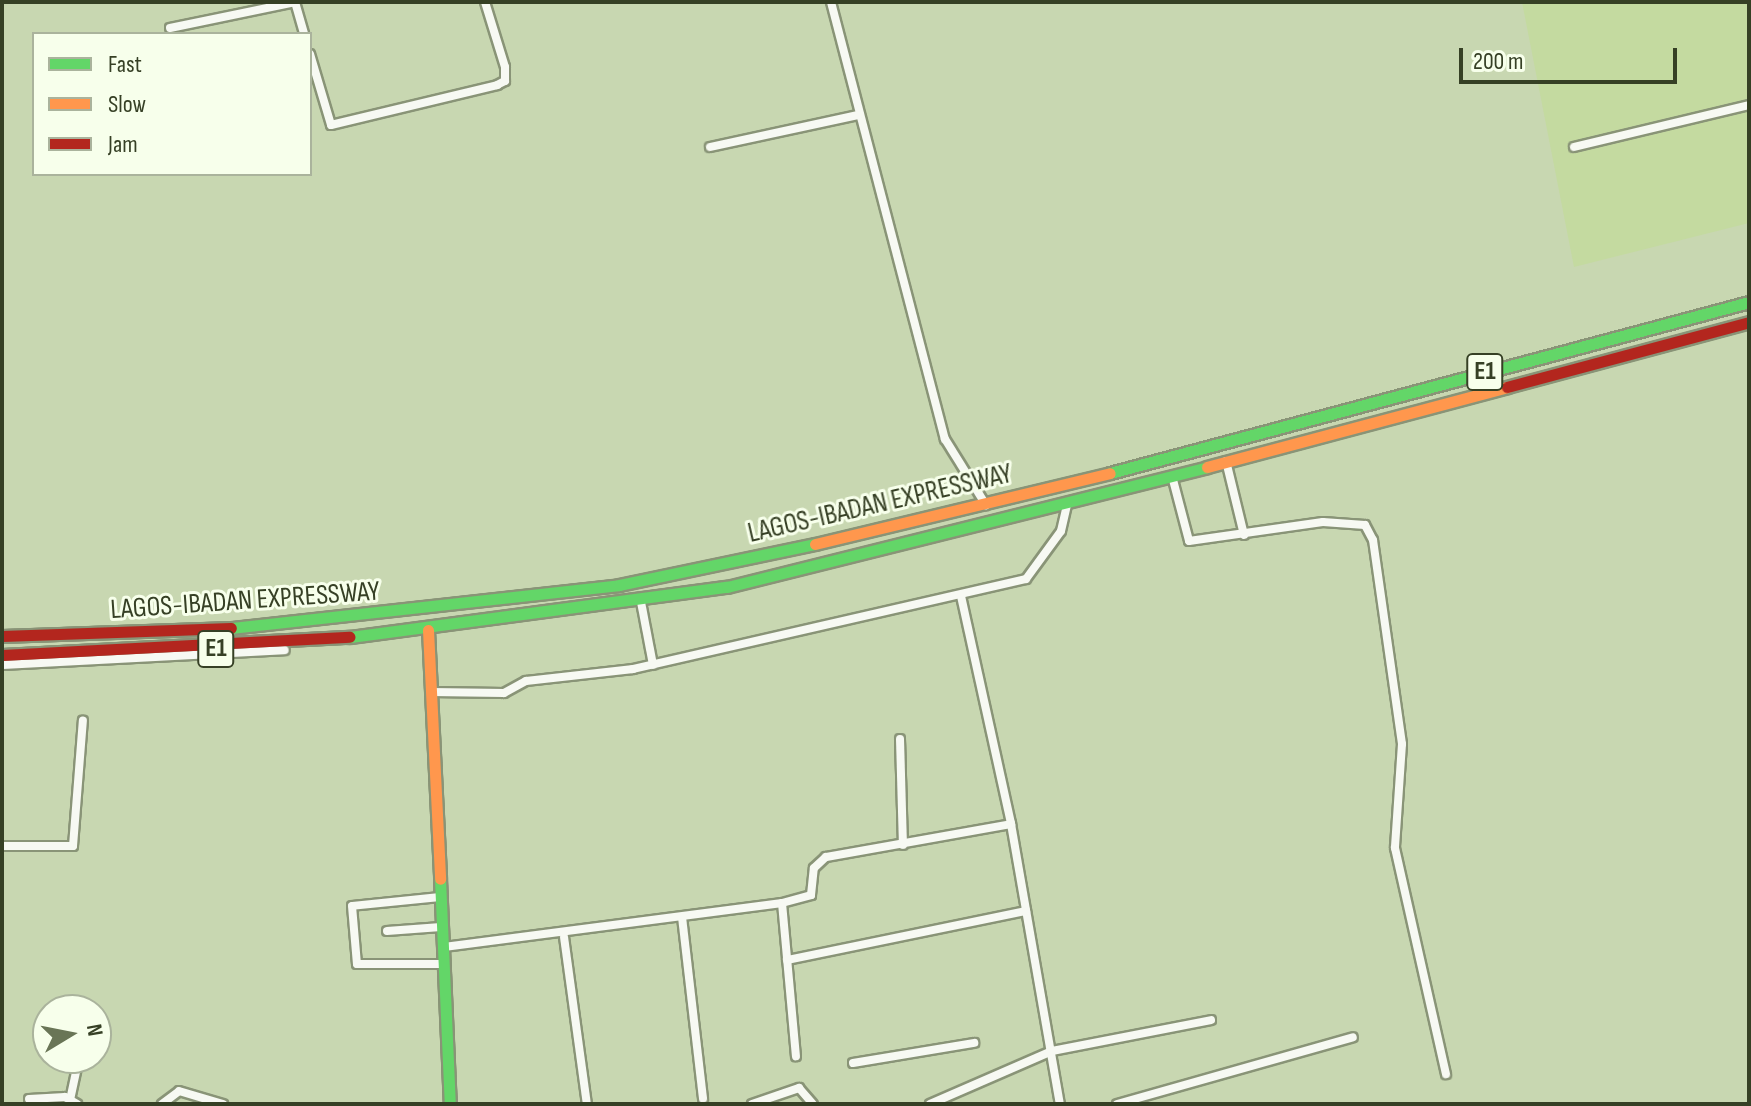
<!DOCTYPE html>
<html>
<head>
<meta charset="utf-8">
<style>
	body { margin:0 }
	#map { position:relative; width:1751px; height:1106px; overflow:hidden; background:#c8d7b1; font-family:"Sofia Sans Condensed",sans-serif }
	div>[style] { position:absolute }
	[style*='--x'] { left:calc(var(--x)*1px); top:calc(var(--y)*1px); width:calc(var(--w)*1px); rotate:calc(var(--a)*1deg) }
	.built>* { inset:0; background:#c4daa0 }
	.roads { filter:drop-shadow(2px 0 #899477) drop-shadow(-2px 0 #899477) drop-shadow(0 2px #899477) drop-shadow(0 -2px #899477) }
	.street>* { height:8px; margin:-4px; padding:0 4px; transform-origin:4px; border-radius:4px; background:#f7f9f3 }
	.fast>* { height:11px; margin:-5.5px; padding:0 5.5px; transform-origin:5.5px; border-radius:5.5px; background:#63d668 }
	.slow>* { height:11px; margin:-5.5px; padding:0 5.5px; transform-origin:5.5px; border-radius:5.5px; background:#ff974d }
	.jam>* { height:11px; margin:-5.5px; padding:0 5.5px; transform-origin:5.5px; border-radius:5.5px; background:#b3261e }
	span { translate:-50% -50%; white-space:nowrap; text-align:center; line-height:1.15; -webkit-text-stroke:6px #f7ffeb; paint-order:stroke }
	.shield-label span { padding:2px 6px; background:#f7ffeb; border:2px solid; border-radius:6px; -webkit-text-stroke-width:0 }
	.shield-label { font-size:26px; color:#364025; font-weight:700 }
	.street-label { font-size:28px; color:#364025 }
	.frame { position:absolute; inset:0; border:4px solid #364025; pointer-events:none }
	.legend { position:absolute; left:32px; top:32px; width:280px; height:144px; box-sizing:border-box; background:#f7ffeb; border:2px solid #aab39c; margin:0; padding:10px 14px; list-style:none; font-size:24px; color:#364025 }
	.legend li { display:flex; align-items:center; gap:16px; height:40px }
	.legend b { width:40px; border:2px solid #aab39c }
	.north { position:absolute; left:32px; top:994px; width:80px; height:80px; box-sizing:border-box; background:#f7ffeb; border:2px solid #aab39c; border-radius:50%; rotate:80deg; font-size:22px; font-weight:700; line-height:32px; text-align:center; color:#364025 }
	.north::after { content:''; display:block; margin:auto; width:28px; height:36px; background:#697556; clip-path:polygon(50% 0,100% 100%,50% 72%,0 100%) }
	.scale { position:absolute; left:1459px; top:48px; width:218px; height:36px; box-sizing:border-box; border:4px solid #364025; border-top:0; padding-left:10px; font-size:24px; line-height:28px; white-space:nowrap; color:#364025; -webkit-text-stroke:6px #f7ffeb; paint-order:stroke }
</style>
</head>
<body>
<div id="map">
	<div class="built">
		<i style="clip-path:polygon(1522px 2px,1749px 2px,1749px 223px,1574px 267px)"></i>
	</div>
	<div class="roads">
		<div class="street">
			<i style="--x:295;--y:2;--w:33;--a:74"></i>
			<i style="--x:831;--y:2;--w:452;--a:75.4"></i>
			<i style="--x:945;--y:439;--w:78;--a:58.2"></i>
			<i style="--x:170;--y:28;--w:128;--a:-11.7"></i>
			<i style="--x:310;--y:54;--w:74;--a:73.5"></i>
			<i style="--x:331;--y:125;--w:171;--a:-13.5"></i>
			<i style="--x:497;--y:85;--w:9;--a:-27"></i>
			<i style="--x:505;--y:81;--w:14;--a:-90"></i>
			<i style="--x:505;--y:67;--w:68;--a:-107.1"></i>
			<i style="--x:710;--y:147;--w:151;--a:-12.2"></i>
			<i style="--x:1574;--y:147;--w:180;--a:-13.5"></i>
			<i style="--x:1226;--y:461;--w:76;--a:76.3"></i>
			<i style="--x:1172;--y:476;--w:67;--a:75.3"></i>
			<i style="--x:1189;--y:541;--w:135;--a:-8.1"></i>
			<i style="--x:1323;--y:522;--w:42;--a:4.1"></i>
			<i style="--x:1365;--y:525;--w:17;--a:62"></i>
			<i style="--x:1373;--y:540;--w:206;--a:81.9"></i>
			<i style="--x:1402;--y:744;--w:104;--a:93.9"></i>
			<i style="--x:1395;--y:848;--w:232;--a:77.3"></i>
			<i style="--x:961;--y:596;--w:233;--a:77.6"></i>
			<i style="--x:1011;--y:824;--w:284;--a:80.1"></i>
			<i style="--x:641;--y:602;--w:64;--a:79.2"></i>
			<i style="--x:2;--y:665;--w:283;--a:-3"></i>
			<i style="--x:431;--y:692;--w:73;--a:0.8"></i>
			<i style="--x:504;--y:693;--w:25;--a:-29"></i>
			<i style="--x:526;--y:681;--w:108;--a:-6.4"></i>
			<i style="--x:633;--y:669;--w:403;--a:-12.9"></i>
			<i style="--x:1026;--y:579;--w:59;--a:-53.9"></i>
			<i style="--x:1061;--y:531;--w:27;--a:-77"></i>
			<i style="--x:900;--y:739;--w:106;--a:88.4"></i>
			<i style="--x:2;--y:846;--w:71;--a:0"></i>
			<i style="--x:73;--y:846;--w:126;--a:-85.5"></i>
			<i style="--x:440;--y:897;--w:88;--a:174.2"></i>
			<i style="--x:352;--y:906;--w:58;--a:85.1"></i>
			<i style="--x:357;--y:964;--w:86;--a:0"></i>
			<i style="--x:782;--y:903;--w:154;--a:84.8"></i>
			<i style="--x:682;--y:917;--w:183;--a:83.4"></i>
			<i style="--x:387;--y:931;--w:54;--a:-4.2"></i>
			<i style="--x:564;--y:937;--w:169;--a:82.2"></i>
			<i style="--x:444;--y:947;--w:341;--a:-7.4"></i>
			<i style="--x:782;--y:903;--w:30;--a:-15"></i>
			<i style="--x:811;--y:895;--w:27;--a:-84"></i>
			<i style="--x:814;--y:868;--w:16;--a:-43"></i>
			<i style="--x:826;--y:857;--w:188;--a:-10.1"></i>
			<i style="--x:787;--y:960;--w:244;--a:-11.6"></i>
			<i style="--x:853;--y:1063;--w:123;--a:-9.4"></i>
			<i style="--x:29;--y:1099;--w:36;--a:-3"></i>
			<i style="--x:65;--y:1097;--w:14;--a:30"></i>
			<i style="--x:70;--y:1100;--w:43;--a:-77.9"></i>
			<i style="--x:162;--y:1104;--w:21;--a:-37"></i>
			<i style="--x:179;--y:1091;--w:46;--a:16.5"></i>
			<i style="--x:752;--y:1104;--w:50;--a:-18.8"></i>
			<i style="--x:799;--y:1088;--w:21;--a:49"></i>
			<i style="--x:930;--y:1104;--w:133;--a:-23.5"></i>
			<i style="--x:1052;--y:1051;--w:162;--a:-11"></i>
			<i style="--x:1117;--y:1104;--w:245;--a:-15.8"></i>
		</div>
		<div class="fast">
			<i style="--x:1110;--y:473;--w:661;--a:-14.98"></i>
			<i style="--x:231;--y:628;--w:390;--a:-6.3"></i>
			<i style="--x:619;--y:585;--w:200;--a:-11.8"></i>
			<i style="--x:350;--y:637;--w:380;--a:-7.6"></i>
			<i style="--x:727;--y:587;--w:495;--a:-14"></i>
			<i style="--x:440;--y:879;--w:225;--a:87.5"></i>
		</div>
		<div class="slow">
			<i style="--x:1207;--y:467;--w:310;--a:-14.9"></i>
			<i style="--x:815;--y:544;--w:303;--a:-13.5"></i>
			<i style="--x:428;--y:630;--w:249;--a:87.2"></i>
		</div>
		<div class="jam">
			<i style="--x:1507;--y:387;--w:251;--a:-15"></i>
			<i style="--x:2;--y:636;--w:229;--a:-2"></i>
			<i style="--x:2;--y:655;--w:348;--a:-3"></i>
		</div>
	</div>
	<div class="shield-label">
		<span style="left:1485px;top:372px">E1</span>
		<span style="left:216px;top:649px">E1</span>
	</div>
	<div class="street-label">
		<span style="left:880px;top:504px;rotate:-13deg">LAGOS-IBADAN EXPRESSWAY</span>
		<span style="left:245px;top:601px;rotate:-4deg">LAGOS-IBADAN EXPRESSWAY</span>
	</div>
	<div class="frame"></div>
	<ul class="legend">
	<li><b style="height:10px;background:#63d668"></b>Fast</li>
	<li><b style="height:10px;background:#ff974d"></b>Slow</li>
	<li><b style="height:10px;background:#b3261e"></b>Jam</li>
	</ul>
	<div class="north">N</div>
	<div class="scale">200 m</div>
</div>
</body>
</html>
